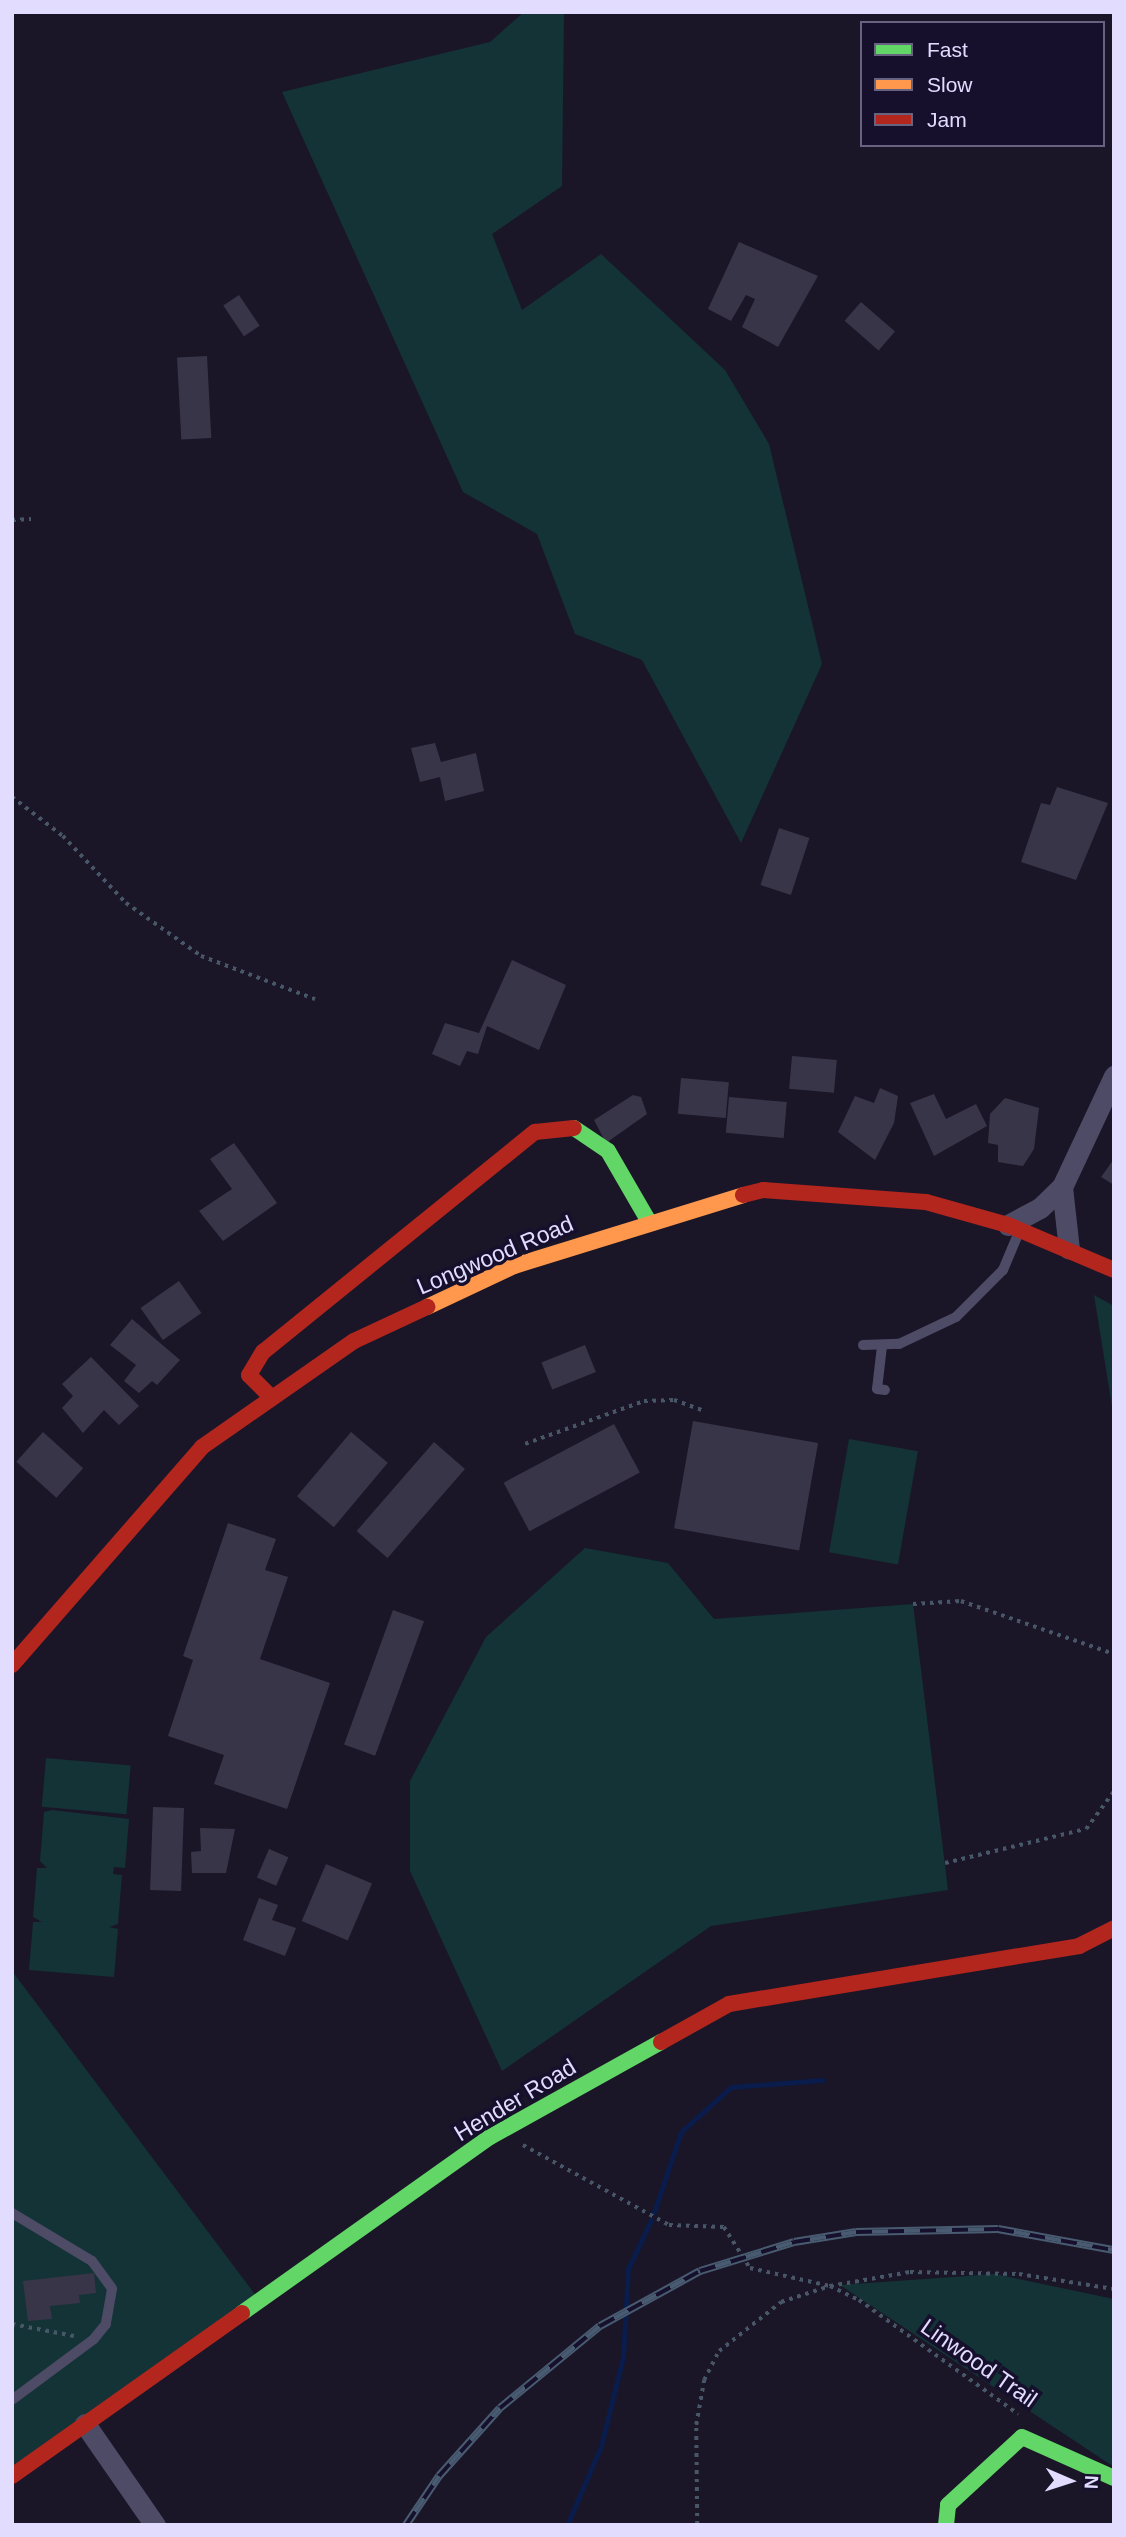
<!DOCTYPE html>
<style>
body{margin:0}
#map{position:relative;width:1126px;height:2537px;overflow:hidden;background:#1a1627;font-family:Helvetica,sans-serif}
div>[style]{position:absolute}
[style*='--x']{left:calc(var(--x)*1px);top:calc(var(--y)*1px);width:calc(var(--w)*1px);rotate:calc(var(--a)*1deg)}
.green>*{inset:0;background:#133336;transform-origin:0 0}
.stream>*{height:5px;margin:-2.5px;padding:0 2.5px;transform-origin:2.5px;border-radius:2.5px;background:#091c4b}
.building>*{inset:0;background:#393548;transform-origin:0 0}
.path>*{height:3.5px;margin-top:-1.75px;transform-origin:0;background:repeating-linear-gradient(90deg,#485768 0 3.5px,transparent 0 8.5px)}
.lane>*{height:10px;margin:-5px;padding:0 5px;transform-origin:5px;border-radius:5px;background:#4e4b67}
.street>*{height:21px;margin:-10.5px;padding:0 10.5px;transform-origin:10.5px;border-radius:10.5px;background:#4e4b67}
.fast>*{height:16px;margin:-8px;padding:0 8px;transform-origin:8px;border-radius:8px;background:#63d668}
.slow>*{height:16px;margin:-8px;padding:0 8px;transform-origin:8px;border-radius:8px;background:#ff974d}
.jam>*{height:16px;margin:-8px;padding:0 8px;transform-origin:8px;border-radius:8px;background:#b3261e}
.rail>*{height:8px;margin-top:-4px;transform-origin:0;background:repeating-linear-gradient(90deg,#16102d 0 16px,#485b71 0 32px);box-sizing:border-box;border-block:2px solid #485b71}
span{translate:-50% -50%;white-space:nowrap;text-align:center;line-height:1.15;-webkit-text-stroke:7px #16102d;paint-order:stroke}
.street-label{font-size:23px;color:#e2dcff}
.frame{position:absolute;inset:0;border:14px solid #e2dcff;pointer-events:none}
.legend{position:absolute;left:860px;top:21px;width:245px;height:126px;box-sizing:border-box;background:#16102d;border:2px solid #686281;margin:0;padding:9px 12px;list-style:none;font-size:21px;color:#e2dcff}
.legend li{display:flex;align-items:center;gap:14px;height:35px}
.legend b{width:35px;border:2px solid #686281}
.north{position:absolute;left:1035px;top:2446px;width:70px;height:70px;-webkit-text-stroke:5px #16102d;paint-order:stroke;rotate:93deg;font-size:19px;font-weight:700;line-height:28px;text-align:center;color:#e2dcff}
.north::after{content:'';display:block;margin:auto;width:24px;height:32px;background:#e2dcff;clip-path:polygon(50% 0,100% 100%,50% 72%,0 100%)}
</style>
<div id="map">
<div class="green">
<i style="clip-path:polygon(524px 12px,564px 12px,562px 186px,492px 234px,522px 310px,601px 254px,725px 370px,769px 444px,822px 664px,741px 843px,642px 660px,575px 634px,537px 534px,463px 492px,282px 92px,490px 42px)"></i>
<i style="clip-path:polygon(1094px 1295px,1114px 1306px,1114px 1419px)"></i>
<i style="left:849px;top:1439px;width:70px;height:115px;rotate:10deg"></i>
<i style="clip-path:polygon(585px 1548px,668px 1563px,714px 1619px,913px 1604px,948px 1890px,711px 1926px,502px 2071px,410px 1871px,410px 1781px,486px 1637px)"></i>
<i style="left:46px;top:1758px;width:85px;height:49px;rotate:5deg"></i>
<i style="clip-path:polygon(52px 1810px,129px 1819px,125px 1868px,114px 1867px,113px 1874px,122px 1875px,118px 1924px,109px 1927px,118px 1929px,114px 1977px,29px 1970px,33px 1922px,42px 1922px,33px 1917px,37px 1868px,47px 1868px,40px 1861px,44px 1812px)"></i>
<i style="clip-path:polygon(12px 1971px,260px 2301px,12px 2476px)"></i>
<i style="clip-path:polygon(995px 2274px,1114px 2299px,1114px 2467px,840px 2285px)"></i>
</div>
<div class="stream">
<i style="--x:654;--y:2212;--w:84;--a:-71.4"></i>
<i style="--x:681;--y:2132;--w:67;--a:-42"></i>
<i style="--x:731;--y:2087;--w:92;--a:-4.4"></i>
<i style="--x:567;--y:2525;--w:86;--a:-66.7"></i>
<i style="--x:601;--y:2446;--w:92;--a:-76.1"></i>
<i style="--x:623;--y:2357;--w:88;--a:-86.7"></i>
<i style="--x:628;--y:2269;--w:54;--a:-64.9"></i>
</div>
<div class="building">
<i style="clip-path:polygon(739px 242px,818px 276px,778px 347px,742px 327px,755px 299px,746px 295px,731px 321px,708px 309px)"></i>
<i style="left:239px;top:295px;width:37px;height:19px;rotate:56deg"></i>
<i style="left:861px;top:302px;width:45px;height:25px;rotate:41deg"></i>
<i style="left:207px;top:356px;width:82px;height:30px;rotate:87deg"></i>
<i style="clip-path:polygon(435px 743px,441px 762px,476px 753px,484px 791px,445px 801px,440px 777px,420px 782px,411px 748px)"></i>
<i style="clip-path:polygon(1057px 787px,1108px 803px,1076px 880px,1021px 862px,1041px 803px,1050px 805px)"></i>
<i style="left:779px;top:828px;width:32px;height:60px;rotate:18deg"></i>
<i style="clip-path:polygon(512px 960px,566px 985px,539px 1050px,487px 1026px,478px 1054px,467px 1051px,460px 1066px,432px 1054px,445px 1023px,479px 1033px)"></i>
<i style="left:792px;top:1056px;width:45px;height:33px;rotate:5deg"></i>
<i style="left:681px;top:1078px;width:48px;height:36px;rotate:5deg"></i>
<i style="clip-path:polygon(880px 1088px,898px 1096px,894px 1123px,875px 1160px,838px 1132px,855px 1096px,874px 1103px)"></i>
<i style="clip-path:polygon(934px 1094px,946px 1119px,976px 1104px,987px 1126px,934px 1156px,910px 1103px)"></i>
<i style="clip-path:polygon(633px 1095px,641px 1097px,647px 1114px,606px 1143px,594px 1120px)"></i>
<i style="left:729px;top:1097px;width:58px;height:36px;rotate:5deg"></i>
<i style="clip-path:polygon(1005px 1098px,1039px 1108px,1034px 1149px,1023px 1166px,998px 1162px,998px 1145px,988px 1143px,990px 1114px)"></i>
<i style="clip-path:polygon(234px 1143px,277px 1203px,223px 1241px,199px 1211px,232px 1189px,210px 1159px)"></i>
<i style="clip-path:polygon(1114px 1159px,1114px 1185px,1101px 1177px)"></i>
<i style="left:179px;top:1281px;width:39px;height:47px;rotate:55deg"></i>
<i style="clip-path:polygon(132px 1319px,180px 1360px,157px 1385px,152px 1381px,139px 1393px,124px 1381px,136px 1365px,110px 1345px)"></i>
<i style="left:585px;top:1345px;width:29px;height:47px;rotate:68deg"></i>
<i style="clip-path:polygon(91px 1357px,139px 1406px,119px 1425px,104px 1410px,83px 1433px,62px 1408px,73px 1396px,62px 1384px)"></i>
<i style="left:693px;top:1421px;width:127px;height:109px;rotate:10deg"></i>
<i style="left:614px;top:1424px;width:55px;height:125px;rotate:62deg"></i>
<i style="left:43px;top:1432px;width:54px;height:40px;rotate:42deg"></i>
<i style="left:351px;top:1432px;width:48px;height:84px;rotate:40deg"></i>
<i style="left:434px;top:1442px;width:41px;height:118px;rotate:41deg"></i>
<i style="clip-path:polygon(228px 1523px,276px 1539px,265px 1570px,288px 1577px,260px 1659px,330px 1683px,287px 1809px,214px 1784px,224px 1755px,168px 1736px,193px 1660px,183px 1656px)"></i>
<i style="left:393px;top:1610px;width:33px;height:143px;rotate:20deg"></i>
<i style="left:153px;top:1807px;width:31px;height:83px;rotate:2deg"></i>
<i style="clip-path:polygon(200px 1828px,235px 1829px,226px 1873px,192px 1873px,191px 1852px,201px 1851px)"></i>
<i style="left:269px;top:1849px;width:21px;height:31px;rotate:23deg"></i>
<i style="left:326px;top:1864px;width:50px;height:62px;rotate:23deg"></i>
<i style="clip-path:polygon(259px 1898px,278px 1905px,272px 1920px,296px 1928px,285px 1956px,243px 1940px)"></i>
<i style="clip-path:polygon(94px 2273px,96px 2293px,79px 2295px,80px 2303px,50px 2306px,52px 2319px,28px 2321px,23px 2281px)"></i>
</div>
<div class="path">
<i style="--x:12;--y:520;--w:19;--a:-3"></i>
<i style="--x:12;--y:797;--w:64;--a:37.4"></i>
<i style="--x:63;--y:836;--w:92;--a:46.8"></i>
<i style="--x:126;--y:903;--w:92;--a:35.2"></i>
<i style="--x:201;--y:956;--w:122;--a:20.7"></i>
<i style="--x:525;--y:1444;--w:127;--a:-19.9"></i>
<i style="--x:644;--y:1401;--w:30;--a:-2"></i>
<i style="--x:674;--y:1400;--w:30;--a:20"></i>
<i style="--x:913;--y:1604;--w:48;--a:-3.6"></i>
<i style="--x:961;--y:1601;--w:162;--a:19.1"></i>
<i style="--x:945;--y:1863;--w:145;--a:-13.6"></i>
<i style="--x:1086;--y:1829;--w:47;--a:-53.6"></i>
<i style="--x:523;--y:2145;--w:166;--a:28.7"></i>
<i style="--x:669;--y:2225;--w:55;--a:2.1"></i>
<i style="--x:724;--y:2227;--w:49;--a:57.6"></i>
<i style="--x:750;--y:2268;--w:82;--a:12.7"></i>
<i style="--x:830;--y:2286;--w:81;--a:-9.9"></i>
<i style="--x:910;--y:2272;--w:109;--a:1.1"></i>
<i style="--x:1019;--y:2274;--w:96;--a:9"></i>
<i style="--x:12;--y:2324;--w:63;--a:11"></i>
<i style="--x:697;--y:2525;--w:100;--a:-90.6"></i>
<i style="--x:696;--y:2425;--w:46;--a:-79.9"></i>
<i style="--x:704;--y:2380;--w:33;--a:-63"></i>
<i style="--x:719;--y:2351;--w:79;--a:-38.3"></i>
<i style="--x:781;--y:2302;--w:52;--a:-18.1"></i>
<i style="--x:830;--y:2286;--w:32;--a:26"></i>
<i style="--x:859;--y:2300;--w:196;--a:35.6"></i>
</div>
<div class="lane">
<i style="--x:863;--y:1345;--w:36;--a:-2"></i>
<i style="--x:899;--y:1344;--w:63;--a:-25.3"></i>
<i style="--x:956;--y:1317;--w:66;--a:-45"></i>
<i style="--x:1003;--y:1270;--w:41;--a:-67.2"></i>
<i style="--x:882;--y:1346;--w:43;--a:96.6"></i>
<i style="--x:877;--y:1389;--w:8;--a:7"></i>
<i style="--x:12;--y:2213;--w:93;--a:31"></i>
<i style="--x:92;--y:2261;--w:34;--a:54"></i>
<i style="--x:112;--y:2289;--w:36;--a:100"></i>
<i style="--x:106;--y:2324;--w:19;--a:129"></i>
<i style="--x:94;--y:2339;--w:102;--a:143.4"></i>
</div>
<div class="street">
<i style="--x:1062;--y:1187;--w:62;--a:83.6"></i>
<i style="--x:1008;--y:1225;--w:36;--a:-28"></i>
<i style="--x:1040;--y:1208;--w:30;--a:-44"></i>
<i style="--x:1062;--y:1187;--w:123;--a:-64.9"></i>
<i style="--x:85;--y:2424;--w:123;--a:55.3"></i>
</div>
<div class="fast">
<i style="--x:574;--y:1128;--w:41;--a:34.1"></i>
<i style="--x:608;--y:1151;--w:80;--a:59.9"></i>
<i style="--x:242;--y:2313;--w:304;--a:-35.4"></i>
<i style="--x:490;--y:2137;--w:196;--a:-29.1"></i>
<i style="--x:946;--y:2525;--w:20;--a:-84"></i>
<i style="--x:948;--y:2505;--w:100;--a:-42.6"></i>
<i style="--x:1022;--y:2437;--w:101;--a:24"></i>
</div>
<div class="slow">
<i style="--x:427;--y:1307;--w:96;--a:-25.2"></i>
<i style="--x:514;--y:1266;--w:240;--a:-17.2"></i>
</div>
<div class="jam">
<i style="--x:743;--y:1195;--w:21;--a:-14"></i>
<i style="--x:763;--y:1190;--w:163;--a:4.2"></i>
<i style="--x:926;--y:1202;--w:85;--a:15.7"></i>
<i style="--x:1008;--y:1225;--w:115;--a:23"></i>
<i style="--x:271;--y:1397;--w:31;--a:-135"></i>
<i style="--x:249;--y:1375;--w:27;--a:-59"></i>
<i style="--x:263;--y:1352;--w:350;--a:-39"></i>
<i style="--x:535;--y:1132;--w:39;--a:-6"></i>
<i style="--x:12;--y:1665;--w:289;--a:-48.9"></i>
<i style="--x:202;--y:1447;--w:185;--a:-34.9"></i>
<i style="--x:354;--y:1341;--w:81;--a:-25"></i>
<i style="--x:661;--y:2042;--w:78;--a:-29.2"></i>
<i style="--x:729;--y:2004;--w:355;--a:-9.4"></i>
<i style="--x:1079;--y:1946;--w:39;--a:-27"></i>
<i style="--x:12;--y:2476;--w:282;--a:-35.3"></i>
</div>
<div class="rail">
<i style="--x:406;--y:2525;--w:59;--a:-56"></i>
<i style="--x:439;--y:2476;--w:91;--a:-48.1"></i>
<i style="--x:500;--y:2408;--w:129;--a:-39.4"></i>
<i style="--x:600;--y:2326;--w:114;--a:-28.8"></i>
<i style="--x:700;--y:2271;--w:98;--a:-17.1"></i>
<i style="--x:794;--y:2242;--w:63;--a:-9.2"></i>
<i style="--x:856;--y:2232;--w:142;--a:-1.2"></i>
<i style="--x:998;--y:2229;--w:118;--a:10.3"></i>
</div>
<div class="street-label">
<span style="left:495px;top:1255px;rotate:-23deg">Longwood Road</span>
<span style="left:515px;top:2100px;rotate:-31deg">Hender Road</span>
<span style="left:979px;top:2363px;rotate:35deg">Linwood Trail</span>
</div>
<div class="frame"></div>
<ul class="legend">
<li><b style="height:9px;background:#63d668"></b>Fast</li>
<li><b style="height:9px;background:#ff974d"></b>Slow</li>
<li><b style="height:9px;background:#b3261e"></b>Jam</li>
</ul>
<div class="north">N</div>
</div>
